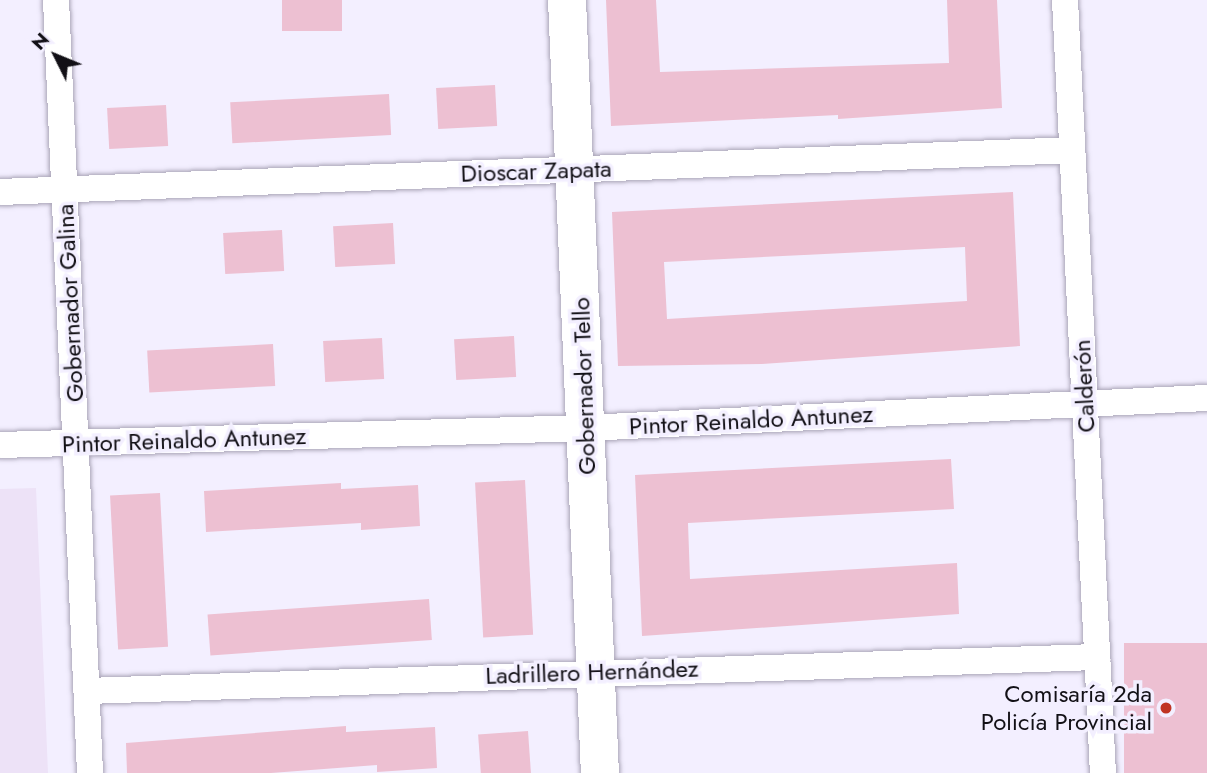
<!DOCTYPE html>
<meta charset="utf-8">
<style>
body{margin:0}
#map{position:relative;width:1207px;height:773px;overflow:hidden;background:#f3efff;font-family:Jost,sans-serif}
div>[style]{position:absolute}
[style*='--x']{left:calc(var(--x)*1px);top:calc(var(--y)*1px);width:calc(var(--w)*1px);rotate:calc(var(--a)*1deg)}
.commercial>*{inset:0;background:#ede2f7}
.building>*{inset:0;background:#edc0d2;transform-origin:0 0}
.roads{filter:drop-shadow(0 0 2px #aaa5b8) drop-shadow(0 0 2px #aaa5b8)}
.street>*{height:26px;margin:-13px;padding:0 13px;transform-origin:13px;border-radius:13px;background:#fff}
.secondary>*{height:38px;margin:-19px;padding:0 19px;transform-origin:19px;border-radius:19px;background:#fff}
.dots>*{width:19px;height:19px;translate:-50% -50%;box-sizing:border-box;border:4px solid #f3efff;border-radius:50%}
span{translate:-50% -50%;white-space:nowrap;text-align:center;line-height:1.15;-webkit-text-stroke:7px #f3efff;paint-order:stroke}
.street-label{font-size:24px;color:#121016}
.poi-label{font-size:24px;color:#121016}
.right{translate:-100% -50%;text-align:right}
.north{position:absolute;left:21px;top:21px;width:70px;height:70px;-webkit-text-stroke:5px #f3efff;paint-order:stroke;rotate:313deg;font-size:19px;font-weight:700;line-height:28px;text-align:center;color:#121016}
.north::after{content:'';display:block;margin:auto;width:24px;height:32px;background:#121016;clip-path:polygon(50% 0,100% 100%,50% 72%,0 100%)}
</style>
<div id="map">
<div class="commercial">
<i style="clip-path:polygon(36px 488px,48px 773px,0 773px,0 489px)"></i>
</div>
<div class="building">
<i style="left:282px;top:0;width:60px;height:31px"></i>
<i style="clip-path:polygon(606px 0,656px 0,660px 72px,949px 63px,947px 0,997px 0,1002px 108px,838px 119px,838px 115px,611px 126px)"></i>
<i style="left:495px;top:85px;width:41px;height:59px;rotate:87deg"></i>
<i style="left:389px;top:94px;width:41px;height:159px;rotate:87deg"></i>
<i style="left:166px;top:105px;width:41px;height:59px;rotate:87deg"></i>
<i style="clip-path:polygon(evenodd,1013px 192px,1020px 346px,762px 364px,618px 366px,612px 212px,1013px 192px,965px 247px,967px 301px,667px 319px,664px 262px,965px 247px)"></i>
<i style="left:393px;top:223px;width:41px;height:60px;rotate:87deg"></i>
<i style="left:282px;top:230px;width:41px;height:59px;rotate:87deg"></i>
<i style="left:514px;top:336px;width:41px;height:60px;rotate:87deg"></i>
<i style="left:382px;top:338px;width:41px;height:59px;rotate:87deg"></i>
<i style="left:273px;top:344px;width:42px;height:126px;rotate:87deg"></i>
<i style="clip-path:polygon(951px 459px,954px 509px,688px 523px,690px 579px,957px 563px,959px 614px,642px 636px,635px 475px)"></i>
<i style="left:525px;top:480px;width:155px;height:50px;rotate:87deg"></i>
<i style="clip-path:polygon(341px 483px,341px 489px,418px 485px,420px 526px,361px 530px,361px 523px,206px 532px,204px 491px)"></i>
<i style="left:160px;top:493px;width:154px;height:50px;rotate:87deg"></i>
<i style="left:429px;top:599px;width:41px;height:222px;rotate:86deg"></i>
<i style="left:1207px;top:643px;width:130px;height:83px;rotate:90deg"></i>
<i style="clip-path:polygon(346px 726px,346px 732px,435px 727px,437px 768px,377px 772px,377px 765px,271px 773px,127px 773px,126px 743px)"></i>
<i style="left:528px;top:731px;width:42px;height:50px;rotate:86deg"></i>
</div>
<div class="roads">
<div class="street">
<i style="--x:56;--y:0;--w:774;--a:87.48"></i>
<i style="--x:1065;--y:0;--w:774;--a:87.19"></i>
<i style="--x:0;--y:192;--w:1073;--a:-2.24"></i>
<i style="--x:0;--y:445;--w:586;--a:-1.66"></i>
<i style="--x:586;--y:428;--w:622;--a:-2.77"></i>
<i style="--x:87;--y:691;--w:1011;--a:-1.93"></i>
</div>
<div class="secondary">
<i style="--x:567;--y:0;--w:774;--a:87.56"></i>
</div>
</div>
<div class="dots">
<i style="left:1166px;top:708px;background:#c03424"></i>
</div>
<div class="street-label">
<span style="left:536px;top:171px;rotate:-2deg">Dioscar Zapata</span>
<span style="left:70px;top:303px;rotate:-93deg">Gobernador Galina</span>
<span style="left:584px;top:386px;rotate:-92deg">Gobernador Tello</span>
<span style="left:1084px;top:386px;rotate:-93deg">Calderón</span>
<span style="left:751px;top:420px;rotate:-3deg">Pintor Reinaldo Antunez</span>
<span style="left:184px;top:440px;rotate:-2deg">Pintor Reinaldo Antunez</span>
<span style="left:592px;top:672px;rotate:-2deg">Ladrillero Hernández</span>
</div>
<div class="poi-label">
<span class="right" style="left:1152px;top:708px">Comisaría 2da<br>Policía Provincial</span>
</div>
<div class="north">N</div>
</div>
